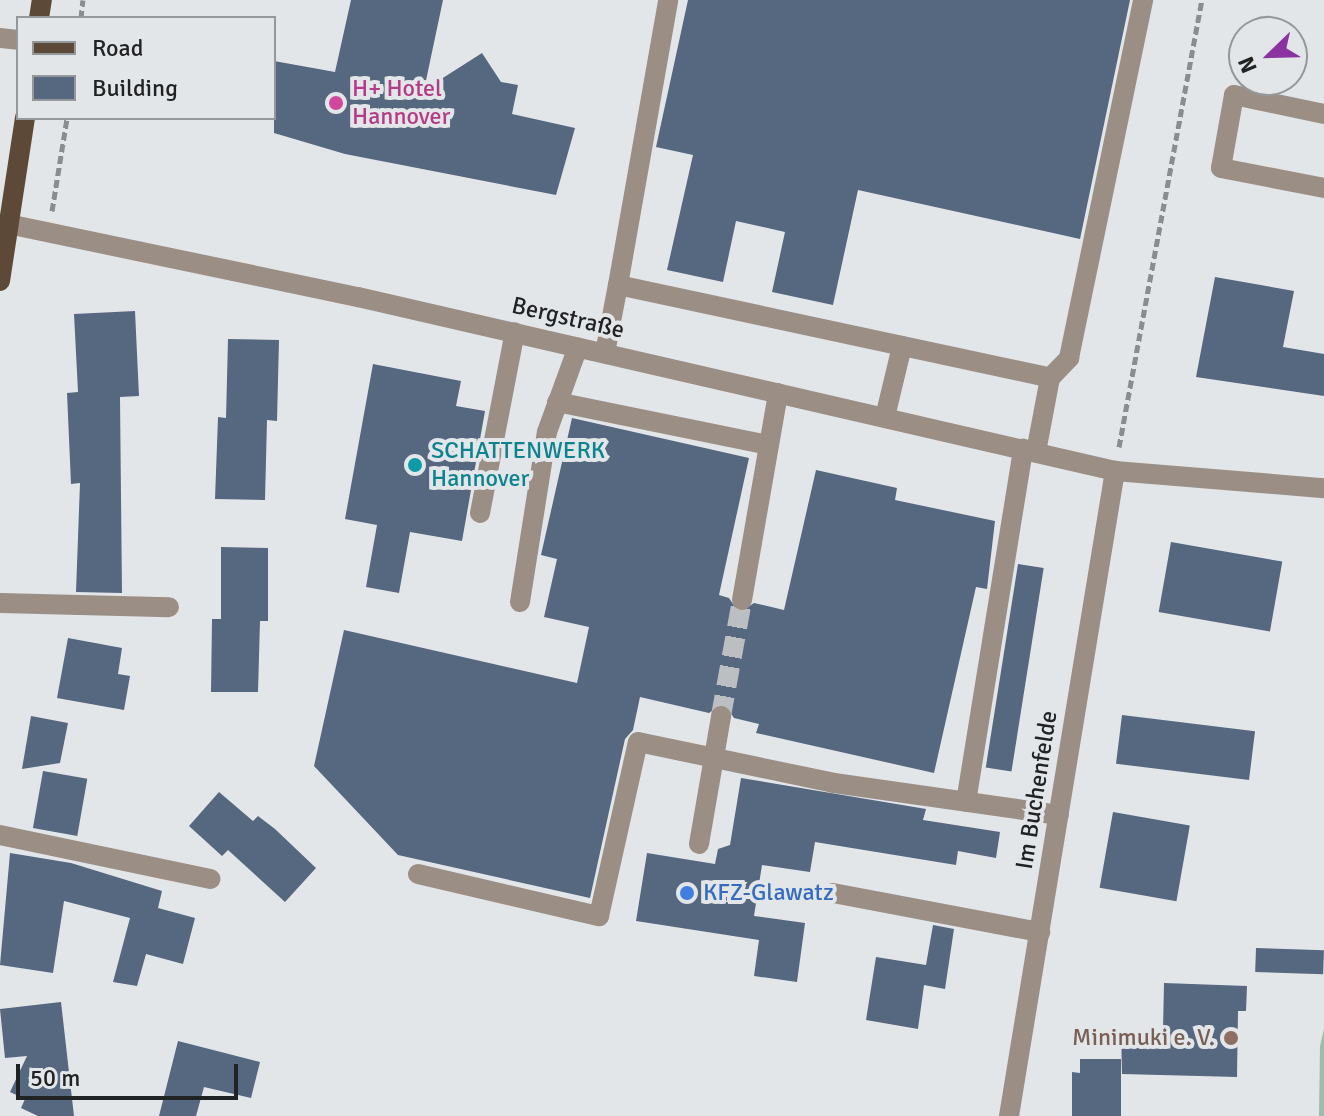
<!DOCTYPE html>
<meta charset="utf-8">
<style>
body{margin:0}
#map{position:relative;width:1324px;height:1116px;overflow:hidden;background:#e3e6e9;font-family:Signika,sans-serif}
div>[style]{position:absolute}
[style*='--x']{left:calc(var(--x)*1px);top:calc(var(--y)*1px);width:calc(var(--w)*1px);rotate:calc(var(--a)*1deg)}
.green>*{inset:0;background:#9ebca9}
.building>*{inset:0;background:#566780;transform-origin:0 0}
.minor-tunnel>*{height:20px;margin-top:-10px;transform-origin:0;background:repeating-linear-gradient(90deg,#bcbfc1 0 20px,transparent 0 30px)}
.path>*{height:5px;margin-top:-2.5px;transform-origin:0;background:repeating-linear-gradient(90deg,#8a8c8e 0 8px,transparent 0 12px)}
.minor>*{height:20px;margin:-10px;padding:0 10px;transform-origin:10px;border-radius:10px;background:#9b8f85}
.major>*{height:20px;margin:-10px;padding:0 10px;transform-origin:10px;border-radius:10px;background:#5d4938}
.dots>*{width:22px;height:22px;translate:-50% -50%;box-sizing:border-box;border:4px solid #e3e6e9;border-radius:50%}
span{translate:-50% -50%;white-space:nowrap;text-align:center;line-height:1.15;-webkit-text-stroke:8px #e3e6e9;paint-order:stroke}
.hotel-label{font-size:24px;color:#b23c85}
.left{translate:0 -50%;text-align:left}
.street-label{font-size:24px;color:#212223}
.culture-label{font-size:24px;color:#0d838f}
.shop-label{font-size:24px;color:#366cbe}
.education-label{font-size:24px;color:#785e54}
.right{translate:-100% -50%;text-align:right}
.legend{position:absolute;left:16px;top:16px;width:260px;height:104px;box-sizing:border-box;background:#e3e6e9;border:2px solid #95989a;margin:0;padding:10px 14px;list-style:none;font-size:24px;color:#212223}
.legend li{display:flex;align-items:center;gap:16px;height:40px}
.legend b{width:40px;border:2px solid #95989a}
.north{position:absolute;left:1228px;top:16px;width:80px;height:80px;box-sizing:border-box;background:#e3e6e9;border:2px solid #95989a;border-radius:50%;rotate:247deg;font-size:22px;font-weight:700;line-height:32px;text-align:center;color:#212223}
.north::after{content:'';display:block;margin:auto;width:28px;height:36px;background:#8b34a1;clip-path:polygon(50% 0,100% 100%,50% 72%,0 100%)}
.scale{position:absolute;left:16px;top:1064px;width:222px;height:36px;box-sizing:border-box;border:4px solid #212223;border-top:0;padding-left:10px;font-size:24px;line-height:28px;white-space:nowrap;color:#212223;-webkit-text-stroke:6px #e3e6e9;paint-order:stroke}
</style>
<div id="map">
<div class="green">
<i style="clip-path:polygon(1324px 1029px,1324px 1116px,1319px 1116px,1320px 1046px)"></i>
</div>
<div class="building">
<i style="clip-path:polygon(351px 0,443px 0,424px 90px,482px 53px,501px 82px,518px 85px,512px 114px,575px 128px,556px 195px,345px 154px,274px 133px,274px 61px,335px 72px)"></i>
<i style="clip-path:polygon(688px 0,1130px 0,1080px 239px,858px 190px,833px 305px,772px 292px,785px 232px,736px 221px,723px 282px,667px 270px,693px 155px,656px 147px)"></i>
<i style="clip-path:polygon(1215px 277px,1294px 291px,1283px 347px,1324px 354px,1324px 396px,1196px 377px)"></i>
<i style="clip-path:polygon(135px 311px,139px 396px,120px 397px,122px 593px,76px 592px,80px 483px,71px 484px,67px 393px,78px 392px,74px 314px)"></i>
<i style="clip-path:polygon(228px 339px,279px 340px,277px 421px,267px 420px,265px 500px,215px 499px,218px 417px,226px 418px)"></i>
<i style="clip-path:polygon(373px 364px,461px 381px,456px 406px,485px 411px,462px 541px,410px 532px,399px 593px,366px 587px,377px 525px,345px 519px)"></i>
<i style="clip-path:polygon(572px 418px,749px 458px,719px 595px,729px 598px,739px 613px,754px 603px,784px 610px,816px 470px,897px 488px,895px 500px,995px 521px,987px 589px,976px 587px,934px 773px,756px 733px,759px 724px,734px 718px,724px 703px,709px 713px,640px 697px,633px 730px,625px 739px,590px 898px,398px 855px,314px 766px,344px 630px,577px 683px,589px 627px,544px 617px,557px 559px,541px 555px)"></i>
<i style="left:1171px;top:542px;width:113px;height:71px;rotate:10deg"></i>
<i style="clip-path:polygon(221px 547px,268px 548px,268px 621px,260px 621px,258px 692px,211px 692px,212px 619px,221px 619px)"></i>
<i style="left:1018px;top:564px;width:26px;height:206px;rotate:9deg"></i>
<i style="clip-path:polygon(68px 638px,122px 648px,118px 674px,130px 676px,124px 710px,57px 698px)"></i>
<i style="left:1122px;top:715px;width:134px;height:49px;rotate:7deg"></i>
<i style="clip-path:polygon(31px 716px,68px 723px,60px 763px,22px 769px)"></i>
<i style="left:43px;top:771px;width:45px;height:58px;rotate:10deg"></i>
<i style="clip-path:polygon(741px 778px,926px 809px,923px 820px,1000px 832px,996px 858px,958px 851px,956px 865px,815px 842px,810px 872px,762px 865px,754px 916px,805px 923px,797px 982px,754px 976px,759px 940px,636px 921px,647px 853px,715px 864px,718px 849px,730px 845px)"></i>
<i style="clip-path:polygon(219px 792px,253px 821px,258px 816px,275px 829px,316px 868px,285px 902px,228px 850px,222px 856px,189px 826px)"></i>
<i style="left:1113px;top:812px;width:78px;height:77px;rotate:10deg"></i>
<i style="clip-path:polygon(10px 853px,71px 863px,162px 891px,158px 908px,195px 918px,183px 964px,146px 954px,137px 986px,113px 982px,130px 918px,64px 901px,53px 973px,0 965px)"></i>
<i style="clip-path:polygon(933px 925px,954px 929px,945px 989px,924px 985px,918px 1029px,866px 1020px,876px 957px,926px 965px)"></i>
<i style="left:1256px;top:948px;width:68px;height:24px;rotate:2deg"></i>
<i style="clip-path:polygon(1164px 983px,1247px 986px,1246px 1011px,1238px 1011px,1237px 1077px,1122px 1074px,1121px 1030px,1163px 1030px)"></i>
<i style="clip-path:polygon(61px 1002px,74px 1116px,38px 1116px,21px 1108px,25px 1099px,10px 1092px,27px 1056px,5px 1058px,0 1009px)"></i>
<i style="clip-path:polygon(178px 1041px,260px 1062px,251px 1098px,204px 1087px,196px 1116px,159px 1116px)"></i>
<i style="clip-path:polygon(1080px 1059px,1121px 1059px,1121px 1116px,1072px 1116px,1072px 1072px,1080px 1073px)"></i>
</div>
<div class="minor-tunnel">
<i style="--x:721;--y:716;--w:118;--a:-79.7"></i>
</div>
<div class="path">
<i style="--x:81;--y:18;--w:18;--a:-84"></i>
<i style="--x:52;--y:211;--w:94;--a:-80.8"></i>
<i style="--x:1119;--y:447;--w:455;--a:-79.5"></i>
</div>
<div class="minor">
<i style="--x:0;--y:38;--w:18;--a:6"></i>
<i style="--x:1324;--y:114;--w:92;--a:-168.1"></i>
<i style="--x:1234;--y:95;--w:74;--a:100.1"></i>
<i style="--x:1221;--y:168;--w:105;--a:11"></i>
<i style="--x:8;--y:224;--w:358;--a:11.8"></i>
<i style="--x:358;--y:297;--w:777;--a:12.94"></i>
<i style="--x:1115;--y:471;--w:210;--a:4.7"></i>
<i style="--x:618;--y:285;--w:289;--a:-80"></i>
<i style="--x:605;--y:353;--w:69;--a:-79.2"></i>
<i style="--x:618;--y:285;--w:442;--a:12.1"></i>
<i style="--x:1050;--y:378;--w:75;--a:100.7"></i>
<i style="--x:1050;--y:378;--w:28;--a:-46"></i>
<i style="--x:1069;--y:358;--w:366;--a:-78.3"></i>
<i style="--x:557;--y:402;--w:216;--a:11.5"></i>
<i style="--x:885;--y:417;--w:73;--a:-76.5"></i>
<i style="--x:480;--y:513;--w:184;--a:-79.1"></i>
<i style="--x:742;--y:600;--w:210;--a:-80.1"></i>
<i style="--x:520;--y:602;--w:172;--a:-81"></i>
<i style="--x:547;--y:432;--w:90;--a:-70"></i>
<i style="--x:0;--y:603;--w:169;--a:1.4"></i>
<i style="--x:966;--y:802;--w:358;--a:-80.8"></i>
<i style="--x:0;--y:835;--w:215;--a:11.8"></i>
<i style="--x:699;--y:844;--w:130;--a:-80.2"></i>
<i style="--x:418;--y:874;--w:186;--a:13.1"></i>
<i style="--x:599;--y:916;--w:178;--a:-77.4"></i>
<i style="--x:638;--y:742;--w:200;--a:11.8"></i>
<i style="--x:834;--y:783;--w:227;--a:8.1"></i>
<i style="--x:833;--y:893;--w:211;--a:10.7"></i>
<i style="--x:1009;--y:1116;--w:654;--a:-80.67"></i>
</div>
<div class="major">
<i style="--x:39;--y:18;--w:18;--a:-81"></i>
<i style="--x:0;--y:281;--w:165;--a:-81.3"></i>
</div>
<div class="dots">
<i style="left:336px;top:103px;background:#d1479c"></i>
<i style="left:415px;top:465px;background:#0f9aa8"></i>
<i style="left:687px;top:893px;background:#3f7fe0"></i>
<i style="left:1231px;top:1038px;background:#8d6e63"></i>
</div>
<div class="hotel-label">
<span class="left" style="left:352px;top:103px">H+ Hotel<br>Hannover</span>
</div>
<div class="street-label">
<span style="left:568px;top:318px;rotate:13deg">Bergstraße</span>
<span style="left:1037px;top:790px;rotate:-81deg">Im Buchenfelde</span>
</div>
<div class="culture-label">
<span class="left" style="left:431px;top:465px">SCHATTENWERK<br>Hannover</span>
</div>
<div class="shop-label">
<span class="left" style="left:703px;top:893px">KFZ-Glawatz</span>
</div>
<div class="education-label">
<span class="right" style="left:1215px;top:1038px">Minimuki e. V.</span>
</div>
<ul class="legend">
<li><b style="height:10px;background:#5d4938"></b>Road</li>
<li><b style="height:22px;background:#566780"></b>Building</li>
</ul>
<div class="north">N</div>
<div class="scale">50 m</div>
</div>
